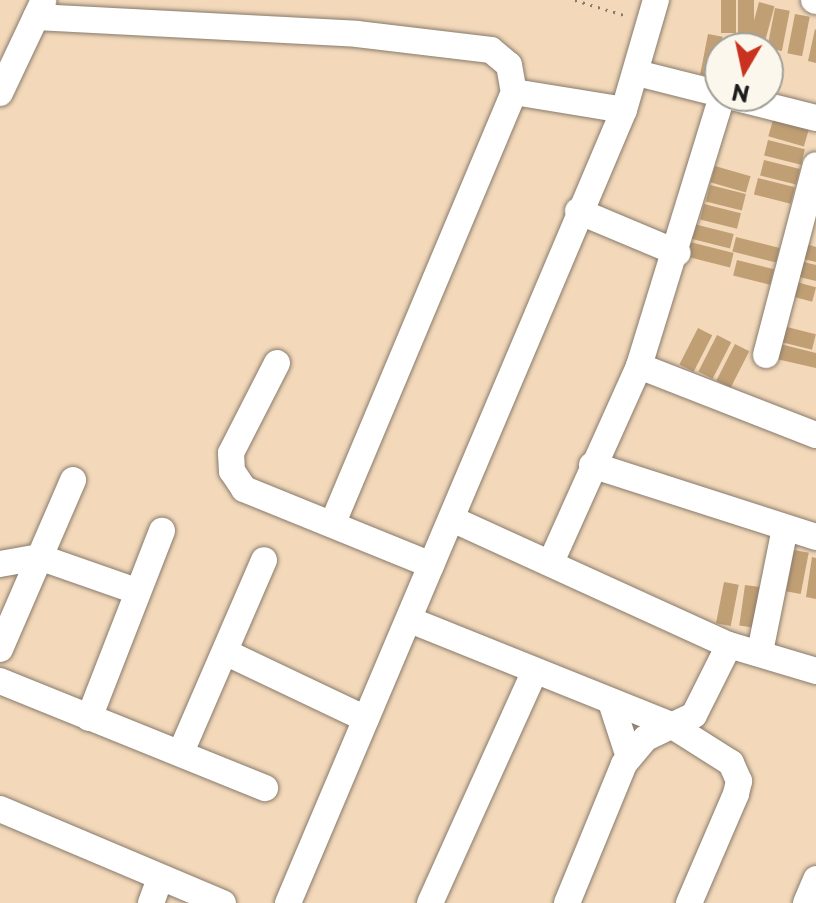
<!DOCTYPE html>
<style>
body{margin:0}
#map{position:relative;width:816px;height:903px;overflow:hidden;background:#f3d9ba;font-family:"Playpen Sans",sans-serif}
div>[style]{position:absolute}
[style*='--x']{left:calc(var(--x)*1px);top:calc(var(--y)*1px);width:calc(var(--w)*1px);rotate:calc(var(--a)*1deg)}
.building>*{inset:0;background:#c09f74;transform-origin:0 0}
.path>*{height:3px;margin-top:-1.5px;transform-origin:0;background:repeating-linear-gradient(90deg,#887a6b 0 2px,transparent 0 8px)}
.roads{filter:drop-shadow(0 0 2px #887a6b) drop-shadow(0 0 2px #887a6b)}
.minor>*{height:26px;margin:-13px;padding:0 13px;transform-origin:13px;border-radius:13px;background:#fff}
span{translate:-50% -50%;white-space:nowrap;text-align:center;line-height:1.15;-webkit-text-stroke:6px #fbf7ec;paint-order:stroke}
.north{position:absolute;left:704px;top:32px;width:80px;height:80px;box-sizing:border-box;background:#fbf7ec;border:2px solid #a29f99;border-radius:50%;rotate:189deg;font-size:22px;font-weight:700;line-height:32px;text-align:center;color:#1c1c1c}
.north::after{content:'';display:block;margin:auto;width:28px;height:36px;background:#c8321e;clip-path:polygon(50% 0,100% 100%,50% 72%,0 100%)}
</style>
<div id="map">
<div class="building">
<i style="left:721px;top:0;width:15px;height:33px"></i>
<i style="left:738px;top:0;width:16px;height:37px"></i>
<i style="left:759px;top:2px;width:16px;height:41px;rotate:15deg"></i>
<i style="left:775px;top:8px;width:15px;height:41px;rotate:11deg"></i>
<i style="left:795px;top:14px;width:15px;height:40px;rotate:11deg"></i>
<i style="clip-path:polygon(815px 29px,816px 30px,816px 63px,808px 61px)"></i>
<i style="left:708px;top:34px;width:15px;height:41px;rotate:11deg"></i>
<i style="left:773px;top:120px;width:37px;height:17px;rotate:16deg"></i>
<i style="left:768px;top:140px;width:38px;height:16px;rotate:14deg"></i>
<i style="left:764px;top:160px;width:37px;height:16px;rotate:14deg"></i>
<i style="left:715px;top:166px;width:37px;height:17px;rotate:16deg"></i>
<i style="left:758px;top:178px;width:38px;height:17px;rotate:14deg"></i>
<i style="left:710px;top:185px;width:37px;height:17px;rotate:14deg"></i>
<i style="left:704px;top:204px;width:38px;height:16px;rotate:14deg"></i>
<i style="left:690px;top:223px;width:45px;height:15px;rotate:14deg"></i>
<i style="left:736px;top:237px;width:45px;height:15px;rotate:14deg"></i>
<i style="left:690px;top:242px;width:45px;height:15px;rotate:14deg"></i>
<i style="clip-path:polygon(799px 242px,816px 247px,816px 262px,795px 257px)"></i>
<i style="left:737px;top:260px;width:38px;height:16px;rotate:14deg"></i>
<i style="clip-path:polygon(795px 260px,816px 265px,816px 281px,791px 275px)"></i>
<i style="left:789px;top:280px;width:28px;height:15px;rotate:15deg"></i>
<i style="left:779px;top:325px;width:38px;height:16px;rotate:14deg"></i>
<i style="left:698px;top:328px;width:16px;height:41px;rotate:27deg"></i>
<i style="left:717px;top:335px;width:16px;height:41px;rotate:27deg"></i>
<i style="clip-path:polygon(776px 343px,816px 353px,816px 368px,772px 358px)"></i>
<i style="left:735px;top:344px;width:16px;height:41px;rotate:27deg"></i>
<i style="left:794px;top:550px;width:15px;height:42px;rotate:11deg"></i>
<i style="clip-path:polygon(812px 557px,816px 558px,816px 599px,806px 597px)"></i>
<i style="left:724px;top:582px;width:15px;height:42px;rotate:11deg"></i>
<i style="left:745px;top:585px;width:15px;height:41px;rotate:8deg"></i>
</div>
<div class="path">
<i style="--x:575;--y:0;--w:54;--a:17.1"></i>
</div>
<div class="roads">
<div class="minor">
<i style="--x:814;--y:0;--w:2;--a:27"></i>
<i style="--x:36;--y:17;--w:321;--a:3"></i>
<i style="--x:357;--y:34;--w:135;--a:6.8"></i>
<i style="--x:491;--y:50;--w:23;--a:40"></i>
<i style="--x:509;--y:65;--w:27;--a:80"></i>
<i style="--x:514;--y:92;--w:467;--a:112.8"></i>
<i style="--x:637;--y:73;--w:185;--a:14.1"></i>
<i style="--x:514;--y:92;--w:111;--a:9.3"></i>
<i style="--x:0;--y:93;--w:101;--a:-64.7"></i>
<i style="--x:578;--y:211;--w:108;--a:22.8"></i>
<i style="--x:766;--y:355;--w:196;--a:-75.3"></i>
<i style="--x:277;--y:363;--w:101;--a:117.1"></i>
<i style="--x:231;--y:453;--w:18;--a:87"></i>
<i style="--x:232;--y:471;--w:22;--a:56"></i>
<i style="--x:244;--y:489;--w:202;--a:22.1"></i>
<i style="--x:639;--y:366;--w:190;--a:21.3"></i>
<i style="--x:592;--y:465;--w:235;--a:17.8"></i>
<i style="--x:452;--y:519;--w:304;--a:24.5"></i>
<i style="--x:729;--y:645;--w:91;--a:16.6"></i>
<i style="--x:551;--y:562;--w:215;--a:-65.8"></i>
<i style="--x:639;--y:366;--w:282;--a:-72.9"></i>
<i style="--x:0;--y:564;--w:40;--a:-10"></i>
<i style="--x:39;--y:557;--w:103;--a:19.3"></i>
<i style="--x:410;--y:620;--w:281;--a:21.9"></i>
<i style="--x:671;--y:725;--w:71;--a:32.3"></i>
<i style="--x:731;--y:763;--w:20;--a:66"></i>
<i style="--x:739;--y:781;--w:13;--a:103"></i>
<i style="--x:736;--y:794;--w:119;--a:113.3"></i>
<i style="--x:0;--y:649;--w:184;--a:-66.6"></i>
<i style="--x:225;--y:652;--w:156;--a:25.4"></i>
<i style="--x:760;--y:652;--w:126;--a:-78.6"></i>
<i style="--x:0;--y:681;--w:286;--a:22"></i>
<i style="--x:611;--y:702;--w:58;--a:71.9"></i>
<i style="--x:89;--y:718;--w:201;--a:-68.7"></i>
<i style="--x:181;--y:752;--w:209;--a:-66.6"></i>
<i style="--x:0;--y:809;--w:242;--a:22.9"></i>
<i style="--x:151;--y:903;--w:27;--a:-70"></i>
<i style="--x:288;--y:903;--w:861;--a:-67.04"></i>
<i style="--x:624;--y:110;--w:115;--a:-73.8"></i>
<i style="--x:430;--y:903;--w:252;--a:-65.7"></i>
<i style="--x:567;--y:903;--w:150;--a:-67.7"></i>
<i style="--x:624;--y:764;--w:34;--a:-50"></i>
<i style="--x:646;--y:738;--w:53;--a:-25.6"></i>
<i style="--x:694;--y:715;--w:78;--a:-63.4"></i>
<i style="--x:806;--y:903;--w:26;--a:-67"></i>
</div>
</div>
<div class="north">N</div>
</div>
